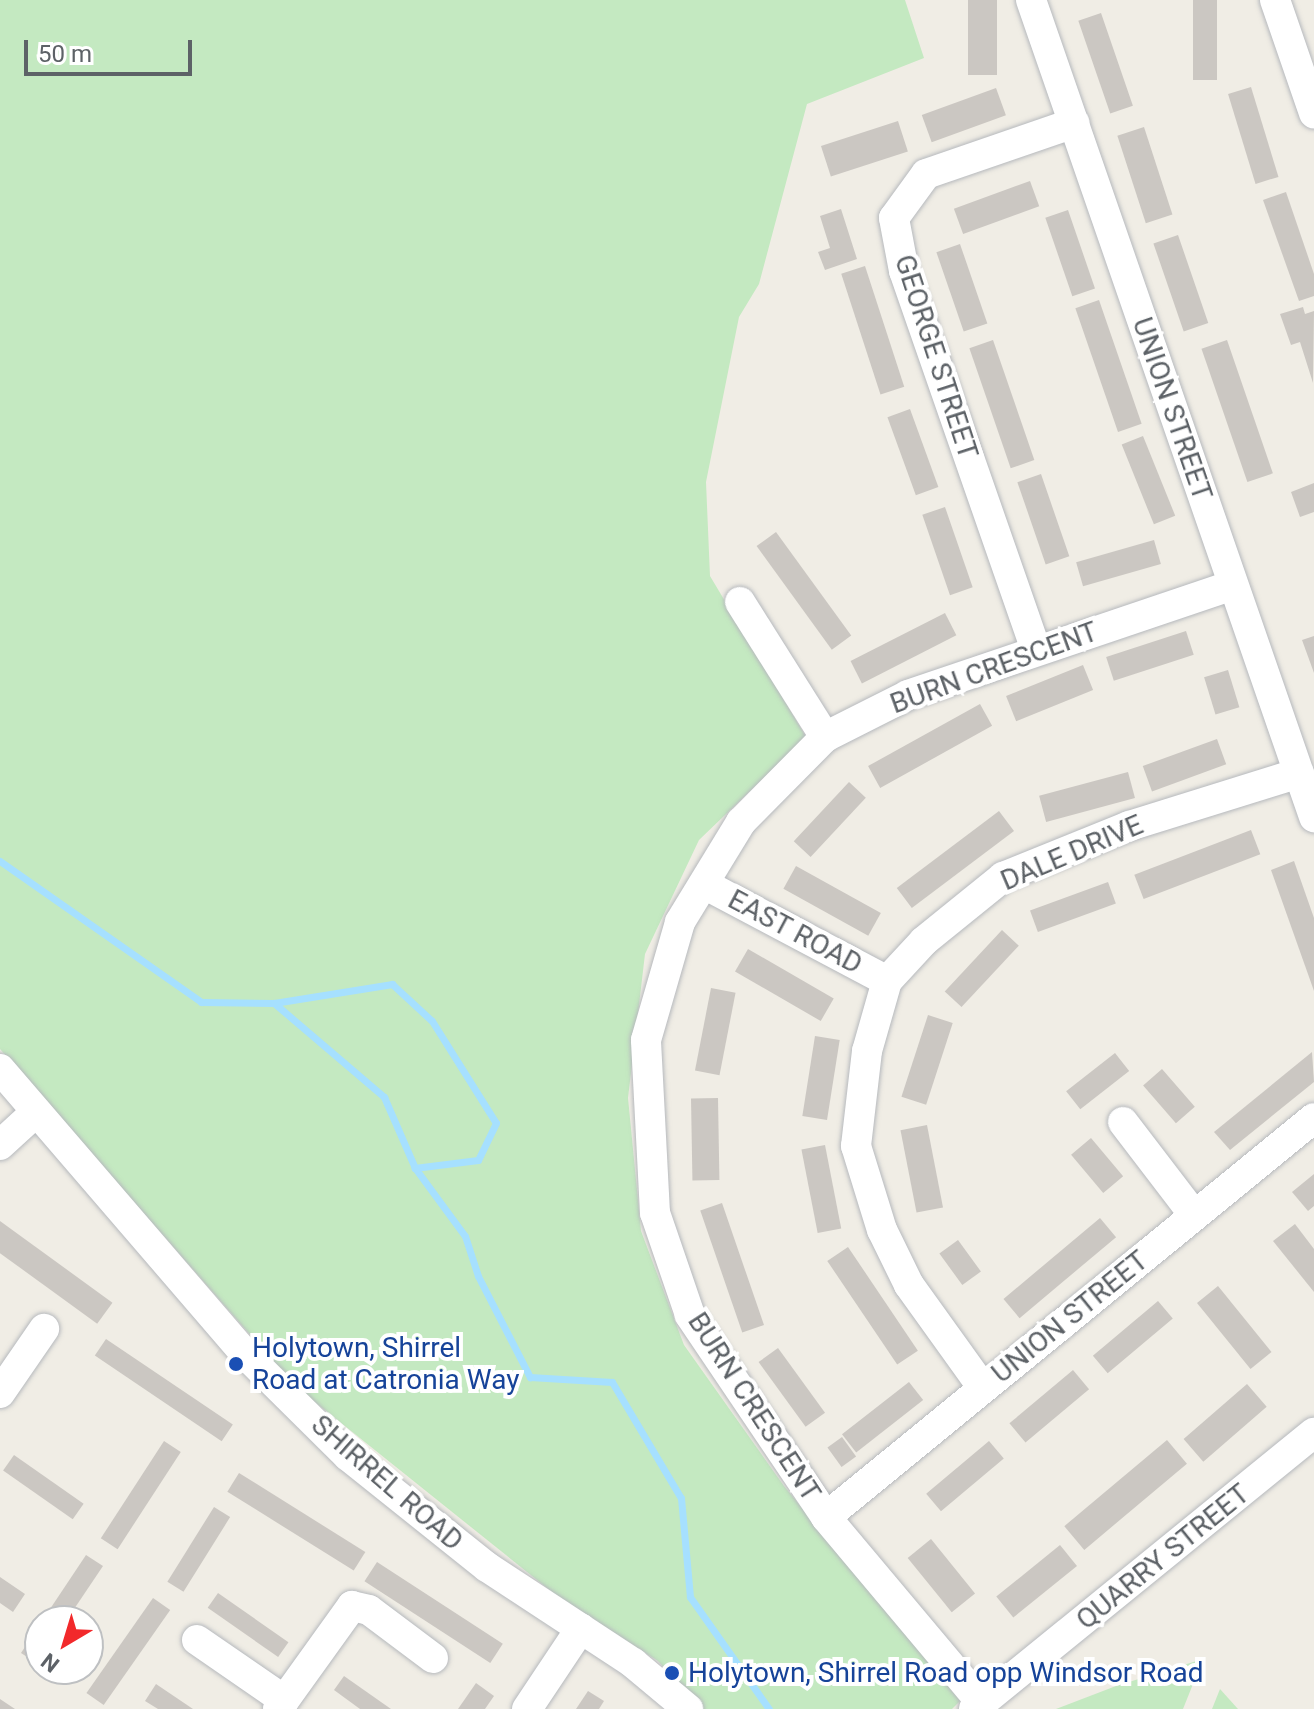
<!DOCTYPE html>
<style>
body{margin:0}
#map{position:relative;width:1314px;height:1709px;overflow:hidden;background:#f0ede5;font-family:Roboto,sans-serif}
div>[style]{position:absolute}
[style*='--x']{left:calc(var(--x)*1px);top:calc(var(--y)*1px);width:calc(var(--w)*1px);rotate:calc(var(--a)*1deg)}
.green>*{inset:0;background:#c4e9c1}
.stream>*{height:7px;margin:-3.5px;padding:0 3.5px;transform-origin:3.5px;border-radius:3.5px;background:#a6e0ff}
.building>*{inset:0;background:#cbc7c2;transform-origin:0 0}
.roads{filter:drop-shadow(0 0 2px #b6b9bd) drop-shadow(0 0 2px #b6b9bd)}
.minor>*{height:30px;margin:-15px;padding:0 15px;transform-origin:15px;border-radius:15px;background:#fff}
.dots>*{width:22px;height:22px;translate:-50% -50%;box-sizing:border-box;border:4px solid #fff;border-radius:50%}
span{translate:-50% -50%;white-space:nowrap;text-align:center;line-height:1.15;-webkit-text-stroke:8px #fff;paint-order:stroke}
.street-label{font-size:28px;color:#5d6267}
.transit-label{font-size:28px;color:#164399}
.left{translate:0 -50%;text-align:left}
.north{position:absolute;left:24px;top:1605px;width:80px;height:80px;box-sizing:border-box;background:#fff;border:2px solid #bec0c2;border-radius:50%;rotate:218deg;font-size:22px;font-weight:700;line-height:32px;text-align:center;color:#5d6267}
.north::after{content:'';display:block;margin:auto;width:28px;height:36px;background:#f2292b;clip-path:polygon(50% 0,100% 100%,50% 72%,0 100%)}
.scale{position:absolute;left:24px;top:40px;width:168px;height:36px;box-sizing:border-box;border:4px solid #5d6267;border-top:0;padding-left:10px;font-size:24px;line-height:28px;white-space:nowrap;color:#5d6267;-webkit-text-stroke:6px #fff;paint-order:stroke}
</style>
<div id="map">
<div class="green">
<i style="clip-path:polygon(0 0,905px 0,924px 58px,807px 104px,759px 284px,739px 317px,706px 482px,710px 576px,806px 737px,699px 840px,645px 954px,628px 1098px,641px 1231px,684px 1345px,784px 1486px,960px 1701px,952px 1709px,700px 1709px,658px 1661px,557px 1596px,295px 1386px,0 1049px)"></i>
<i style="clip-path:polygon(1203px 1659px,1183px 1709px,1056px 1709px,1116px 1686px)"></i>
<i style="clip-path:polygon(1220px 1689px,1238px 1709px,1212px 1709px)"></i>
</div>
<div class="stream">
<i style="--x:0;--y:861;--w:246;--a:35"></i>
<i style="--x:201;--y:1002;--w:73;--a:0.8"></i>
<i style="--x:274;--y:1003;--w:145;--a:40.5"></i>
<i style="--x:384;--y:1097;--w:77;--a:66.4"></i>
<i style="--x:274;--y:1003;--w:120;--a:-9.1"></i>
<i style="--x:392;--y:984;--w:54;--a:42.8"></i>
<i style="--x:432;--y:1021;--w:120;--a:57.9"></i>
<i style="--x:496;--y:1123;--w:41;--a:115.9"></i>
<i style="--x:478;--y:1160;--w:64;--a:172.8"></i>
<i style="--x:415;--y:1168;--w:84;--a:53.7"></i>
<i style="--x:465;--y:1236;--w:42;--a:72"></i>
<i style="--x:478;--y:1276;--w:114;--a:62.8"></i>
<i style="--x:530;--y:1377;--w:82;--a:3.5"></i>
<i style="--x:612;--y:1382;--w:135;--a:59.3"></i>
<i style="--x:681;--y:1498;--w:99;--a:84.8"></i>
<i style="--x:690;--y:1597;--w:137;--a:54.8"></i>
</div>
<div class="building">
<i style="left:968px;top:0;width:29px;height:75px"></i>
<i style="left:1193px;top:0;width:24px;height:80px"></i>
<i style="left:1101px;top:13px;width:98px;height:24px;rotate:71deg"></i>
<i style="left:1251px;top:87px;width:94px;height:24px;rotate:73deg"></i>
<i style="left:996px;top:88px;width:29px;height:79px;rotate:70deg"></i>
<i style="left:898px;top:121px;width:32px;height:81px;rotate:72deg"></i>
<i style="left:1144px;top:127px;width:92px;height:28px;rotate:72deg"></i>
<i style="left:1030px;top:181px;width:27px;height:81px;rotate:70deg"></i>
<i style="clip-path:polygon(1286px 192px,1314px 274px,1314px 296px,1299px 301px,1263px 200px)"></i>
<i style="clip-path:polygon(841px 209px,857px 259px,825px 270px,818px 252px,830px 248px,820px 216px)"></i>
<i style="left:1068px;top:210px;width:83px;height:24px;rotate:71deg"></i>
<i style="left:1178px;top:235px;width:93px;height:26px;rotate:71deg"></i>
<i style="left:960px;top:244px;width:84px;height:25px;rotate:71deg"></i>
<i style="left:865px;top:266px;width:127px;height:25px;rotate:72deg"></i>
<i style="left:1099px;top:300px;width:131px;height:25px;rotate:71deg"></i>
<i style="clip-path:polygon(1303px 307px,1305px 314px,1314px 311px,1313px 383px,1300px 342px,1291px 345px,1280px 314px)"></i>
<i style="left:993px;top:340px;width:127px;height:25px;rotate:71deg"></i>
<i style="left:1227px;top:340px;width:141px;height:27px;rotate:71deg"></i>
<i style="left:910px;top:409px;width:83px;height:24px;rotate:70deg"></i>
<i style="left:1143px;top:436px;width:86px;height:23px;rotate:68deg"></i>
<i style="left:1041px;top:474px;width:87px;height:25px;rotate:71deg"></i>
<i style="clip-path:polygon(1314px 483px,1314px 512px,1300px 517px,1291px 492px)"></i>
<i style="left:945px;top:507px;width:85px;height:24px;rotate:71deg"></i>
<i style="left:776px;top:532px;width:128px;height:24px;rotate:54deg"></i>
<i style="left:1154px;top:540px;width:25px;height:81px;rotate:74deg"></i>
<i style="left:945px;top:613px;width:25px;height:106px;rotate:63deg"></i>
<i style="left:1186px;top:631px;width:25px;height:84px;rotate:72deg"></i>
<i style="clip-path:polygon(1314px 636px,1314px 673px,1302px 640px)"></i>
<i style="left:1083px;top:665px;width:27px;height:83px;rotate:68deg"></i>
<i style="left:1228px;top:670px;width:39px;height:25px;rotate:73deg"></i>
<i style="left:980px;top:704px;width:25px;height:128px;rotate:61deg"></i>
<i style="left:1217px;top:739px;width:27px;height:79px;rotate:70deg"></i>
<i style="left:1128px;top:772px;width:27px;height:92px;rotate:75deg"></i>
<i style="left:849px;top:782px;width:23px;height:81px;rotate:43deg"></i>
<i style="left:999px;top:811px;width:25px;height:128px;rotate:53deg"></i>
<i style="left:1251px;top:830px;width:26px;height:125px;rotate:69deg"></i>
<i style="clip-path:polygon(1294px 861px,1314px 918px,1314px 991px,1271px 870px)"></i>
<i style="left:796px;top:866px;width:97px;height:26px;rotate:29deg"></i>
<i style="left:1108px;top:882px;width:23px;height:83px;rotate:70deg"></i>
<i style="left:1002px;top:930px;width:23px;height:84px;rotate:43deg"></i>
<i style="left:748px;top:949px;width:99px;height:26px;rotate:30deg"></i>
<i style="left:711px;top:988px;width:25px;height:84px;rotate:11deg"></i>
<i style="left:928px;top:1015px;width:26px;height:86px;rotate:18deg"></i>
<i style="left:815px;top:1036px;width:25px;height:81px;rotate:9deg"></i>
<i style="clip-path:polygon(1312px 1052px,1314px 1082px,1230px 1150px,1214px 1132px)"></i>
<i style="left:1115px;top:1053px;width:23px;height:62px;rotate:52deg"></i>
<i style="left:1162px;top:1069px;width:50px;height:25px;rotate:49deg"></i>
<i style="left:718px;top:1098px;width:82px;height:27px;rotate:89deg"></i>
<i style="left:927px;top:1125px;width:84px;height:27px;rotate:79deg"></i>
<i style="left:1091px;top:1138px;width:50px;height:26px;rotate:50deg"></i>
<i style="left:825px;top:1145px;width:85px;height:24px;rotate:79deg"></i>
<i style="clip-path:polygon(1314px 1174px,1314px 1206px,1308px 1211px,1292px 1192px)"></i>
<i style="left:722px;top:1203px;width:129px;height:23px;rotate:71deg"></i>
<i style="left:1100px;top:1218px;width:25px;height:126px;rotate:50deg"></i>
<i style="left:0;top:1221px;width:139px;height:26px;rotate:36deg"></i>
<i style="clip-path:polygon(1295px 1224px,1314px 1249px,1314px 1292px,1273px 1241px)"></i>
<i style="left:958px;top:1240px;width:39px;height:23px;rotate:54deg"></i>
<i style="left:848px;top:1247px;width:125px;height:25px;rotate:56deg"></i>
<i style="left:1218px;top:1286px;width:85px;height:27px;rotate:51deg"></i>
<i style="left:1158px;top:1301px;width:23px;height:85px;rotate:50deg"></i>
<i style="left:106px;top:1339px;width:153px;height:20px;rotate:34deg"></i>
<i style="left:778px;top:1348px;width:80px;height:24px;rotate:54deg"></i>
<i style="left:1073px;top:1370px;width:25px;height:83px;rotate:50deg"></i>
<i style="left:909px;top:1382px;width:23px;height:85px;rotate:52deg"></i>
<i style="left:1247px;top:1384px;width:30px;height:84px;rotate:49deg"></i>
<i style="left:842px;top:1437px;width:24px;height:18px;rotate:54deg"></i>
<i style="left:1167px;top:1440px;width:31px;height:134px;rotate:50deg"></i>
<i style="left:164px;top:1441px;width:20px;height:116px;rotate:33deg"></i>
<i style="left:989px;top:1441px;width:23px;height:82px;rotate:50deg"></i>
<i style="left:14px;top:1455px;width:85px;height:19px;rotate:35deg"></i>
<i style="left:239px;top:1473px;width:149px;height:22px;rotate:32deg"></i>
<i style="left:214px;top:1507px;width:19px;height:88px;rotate:32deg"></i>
<i style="left:931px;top:1539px;width:70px;height:30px;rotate:51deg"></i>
<i style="left:1060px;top:1545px;width:27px;height:82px;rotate:51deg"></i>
<i style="clip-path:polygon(86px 1555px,103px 1566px,66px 1621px,42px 1621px)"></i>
<i style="left:377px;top:1562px;width:150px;height:23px;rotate:33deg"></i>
<i style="clip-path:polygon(0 1577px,25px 1594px,13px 1612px,0 1603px)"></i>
<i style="left:218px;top:1593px;width:86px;height:18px;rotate:35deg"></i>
<i style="left:153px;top:1598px;width:21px;height:116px;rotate:35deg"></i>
<i style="clip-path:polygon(40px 1624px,40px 1661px,38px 1664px,21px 1653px)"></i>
<i style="clip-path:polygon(344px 1676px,391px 1709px,360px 1709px,334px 1690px)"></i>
<i style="clip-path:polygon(476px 1683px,494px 1696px,485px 1709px,458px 1709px)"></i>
<i style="clip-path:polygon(156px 1684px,193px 1709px,158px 1709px,145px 1701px)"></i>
<i style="clip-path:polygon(588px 1691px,604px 1701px,599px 1709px,576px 1709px)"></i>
<i style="clip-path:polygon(0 1699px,15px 1709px,0 1709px)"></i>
</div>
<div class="roads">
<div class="minor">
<i style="--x:1031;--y:0;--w:865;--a:70.89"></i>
<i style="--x:1275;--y:0;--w:120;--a:71"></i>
<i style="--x:740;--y:602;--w:160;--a:57.8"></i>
<i style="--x:1036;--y:650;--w:401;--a:-109.2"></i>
<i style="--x:904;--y:271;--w:54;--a:-100.7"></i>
<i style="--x:894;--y:218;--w:54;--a:-54"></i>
<i style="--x:926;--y:174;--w:157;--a:-19"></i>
<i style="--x:704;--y:884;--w:207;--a:27.9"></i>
<i style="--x:0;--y:1069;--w:376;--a:49.3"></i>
<i style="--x:245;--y:1354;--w:145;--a:44.7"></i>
<i style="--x:348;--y:1456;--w:178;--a:38.6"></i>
<i style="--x:487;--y:1567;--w:175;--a:33.3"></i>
<i style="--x:633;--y:1663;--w:72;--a:39.9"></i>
<i style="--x:1123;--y:1122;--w:117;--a:52.6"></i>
<i style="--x:0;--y:1145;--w:49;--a:-42.5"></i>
<i style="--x:983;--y:1388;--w:127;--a:-125.7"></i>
<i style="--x:909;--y:1285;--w:61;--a:-116.1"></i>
<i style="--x:882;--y:1230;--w:88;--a:-107.2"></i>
<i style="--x:856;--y:1146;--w:96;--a:-83.4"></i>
<i style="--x:867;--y:1051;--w:73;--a:-74.1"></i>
<i style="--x:887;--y:981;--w:54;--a:-47.2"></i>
<i style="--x:924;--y:941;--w:102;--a:-39"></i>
<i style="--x:1003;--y:877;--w:136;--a:-22"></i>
<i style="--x:1129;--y:826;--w:178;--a:-17.3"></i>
<i style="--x:0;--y:1393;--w:78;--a:-55.5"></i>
<i style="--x:826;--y:1517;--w:630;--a:-39.27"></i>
<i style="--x:197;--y:1640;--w:106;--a:34.6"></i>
<i style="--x:981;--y:1702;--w:241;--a:-130"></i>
<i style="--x:826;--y:1517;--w:244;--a:-124"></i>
<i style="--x:690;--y:1315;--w:108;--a:-108.9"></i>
<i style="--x:655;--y:1213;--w:173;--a:-93"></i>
<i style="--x:646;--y:1040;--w:123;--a:-73.9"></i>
<i style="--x:680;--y:922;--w:117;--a:-58.6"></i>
<i style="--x:741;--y:822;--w:120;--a:-45.3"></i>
<i style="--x:825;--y:737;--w:93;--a:-26.8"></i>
<i style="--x:908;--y:695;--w:343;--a:-18.7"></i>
<i style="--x:278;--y:1709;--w:127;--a:-54.3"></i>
<i style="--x:352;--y:1606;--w:17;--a:13"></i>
<i style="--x:369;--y:1610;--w:80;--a:36.9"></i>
<i style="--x:527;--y:1709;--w:97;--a:-56.3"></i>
<i style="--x:974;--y:1709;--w:438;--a:-39.1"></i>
</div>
</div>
<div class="dots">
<i style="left:236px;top:1364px;background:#1a4fb4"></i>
<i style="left:672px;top:1673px;background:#1a4fb4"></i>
</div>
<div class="street-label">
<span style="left:936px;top:357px;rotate:72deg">GEORGE STREET</span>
<span style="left:1172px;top:409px;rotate:71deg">UNION STREET</span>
<span style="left:994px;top:668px;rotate:-20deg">BURN CRESCENT</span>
<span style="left:1072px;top:853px;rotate:-23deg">DALE DRIVE</span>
<span style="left:795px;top:932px;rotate:28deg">EAST ROAD</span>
<span style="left:1070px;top:1317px;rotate:-39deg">UNION STREET</span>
<span style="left:754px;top:1407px;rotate:57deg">BURN CRESCENT</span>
<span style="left:387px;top:1483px;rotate:41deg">SHIRREL ROAD</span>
<span style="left:1163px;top:1557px;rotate:-39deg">QUARRY STREET</span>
</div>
<div class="transit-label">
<span class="left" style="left:252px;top:1364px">Holytown, Shirrel<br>Road at Catronia Way</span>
<span class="left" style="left:688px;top:1673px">Holytown, Shirrel Road opp Windsor Road</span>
</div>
<div class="north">N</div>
<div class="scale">50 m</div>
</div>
